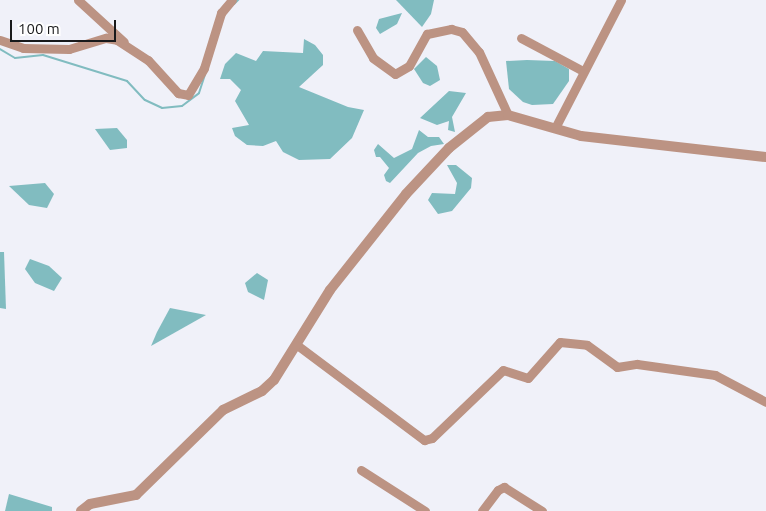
<!DOCTYPE html>
<style>
body{margin:0}
#map{position:relative;width:766px;height:511px;overflow:hidden;background:#f0f1f9;font-family:Ubuntu,sans-serif}
div>[style]{position:absolute}
[style*='--x']{left:calc(var(--x)*1px);top:calc(var(--y)*1px);width:calc(var(--w)*1px);rotate:calc(var(--a)*1deg)}
.water>*{inset:0;background:#81bcc0}
.stream>*{height:2px;margin:-1px;padding:0 1px;transform-origin:1px;border-radius:1px;background:#81bcc0}
.minor>*{height:9px;margin:-4.5px;padding:0 4.5px;transform-origin:4.5px;border-radius:4.5px;background:#bc9383}
.tertiary>*{height:10px;margin:-5px;padding:0 5px;transform-origin:5px;border-radius:5px;background:#bc9383}
span{translate:-50% -50%;white-space:nowrap;text-align:center;line-height:1.15;-webkit-text-stroke:5px #fff;paint-order:stroke}
.scale{position:absolute;left:10px;top:20px;width:106px;height:22px;box-sizing:border-box;border:2px solid #18191b;border-top:0;padding-left:6px;font-size:15px;line-height:18px;white-space:nowrap;color:#18191b;-webkit-text-stroke:4px #fff;paint-order:stroke}
</style>
<div id="map">
<div class="water">
<i style="clip-path:polygon(396px 0,434px 0,431px 14px,422px 27px)"></i>
<i style="clip-path:polygon(402px 13px,397px 24px,380px 34px,376px 28px,379px 19px)"></i>
<i style="clip-path:polygon(304px 39px,315px 45px,323px 55px,323px 65px,299px 87px,348px 107px,364px 110px,352px 138px,330px 159px,299px 160px,283px 152px,276px 141px,263px 146px,247px 145px,235px 136px,232px 128px,249px 125px,235px 101px,241px 90px,230px 79px,220px 79px,225px 64px,236px 53px,256px 61px,263px 51px,303px 53px)"></i>
<i style="clip-path:polygon(426px 57px,437px 66px,440px 80px,430px 86px,423px 83px,414px 69px)"></i>
<i style="clip-path:polygon(527px 60px,555px 61px,569px 69px,569px 81px,553px 104px,532px 105px,523px 102px,509px 89px,506px 61px)"></i>
<i style="clip-path:polygon(449px 91px,466px 93px,452px 117px,455px 132px,448px 130px,449px 121px,437px 125px,420px 118px)"></i>
<i style="clip-path:polygon(117px 128px,127px 140px,127px 148px,110px 150px,95px 129px)"></i>
<i style="clip-path:polygon(419px 130px,428px 137px,439px 137px,444px 144px,431px 146px,418px 153px,390px 183px,386px 181px,384px 175px,389px 168px,380px 157px,376px 157px,374px 150px,378px 144px,394px 158px,412px 149px)"></i>
<i style="clip-path:polygon(447px 165px,456px 165px,472px 178px,471px 188px,452px 211px,438px 214px,428px 200px,432px 193px,455px 194px,457px 183px)"></i>
<i style="clip-path:polygon(45px 183px,54px 194px,47px 208px,29px 205px,9px 186px)"></i>
<i style="clip-path:polygon(0 252px,4px 252px,6px 309px,0 308px)"></i>
<i style="clip-path:polygon(30px 259px,49px 266px,62px 278px,54px 291px,35px 283px,25px 269px)"></i>
<i style="clip-path:polygon(257px 273px,268px 280px,264px 300px,248px 292px,245px 283px)"></i>
<i style="clip-path:polygon(170px 308px,206px 315px,151px 346px,157px 332px)"></i>
<i style="clip-path:polygon(9px 494px,52px 507px,52px 511px,5px 511px)"></i>
</div>
<div class="stream">
<i style="--x:234;--y:4;--w:6;--a:-45"></i>
<i style="--x:0;--y:49;--w:17;--a:31"></i>
<i style="--x:15;--y:58;--w:28;--a:-6"></i>
<i style="--x:43;--y:55;--w:88;--a:17.2"></i>
<i style="--x:127;--y:81;--w:26;--a:47"></i>
<i style="--x:145;--y:100;--w:19;--a:25"></i>
<i style="--x:162;--y:108;--w:20;--a:-6"></i>
<i style="--x:182;--y:106;--w:21;--a:-37"></i>
<i style="--x:199;--y:93;--w:20;--a:-72"></i>
</div>
<div class="minor">
<i style="--x:78;--y:0;--w:62;--a:42.4"></i>
<i style="--x:357;--y:30;--w:32;--a:60"></i>
<i style="--x:373;--y:58;--w:27;--a:36"></i>
<i style="--x:395;--y:74;--w:16;--a:-30"></i>
<i style="--x:409;--y:66;--w:37;--a:-61"></i>
<i style="--x:427;--y:34;--w:25;--a:-12"></i>
<i style="--x:451;--y:29;--w:11;--a:15"></i>
<i style="--x:462;--y:32;--w:26;--a:50"></i>
<i style="--x:479;--y:52;--w:69;--a:65.3"></i>
<i style="--x:521;--y:38;--w:70;--a:28"></i>
<i style="--x:0;--y:40;--w:24;--a:19"></i>
<i style="--x:23;--y:48;--w:46;--a:1.2"></i>
<i style="--x:69;--y:49;--w:39;--a:-17"></i>
<i style="--x:106;--y:38;--w:11;--a:10"></i>
<i style="--x:117;--y:40;--w:37;--a:33"></i>
<i style="--x:148;--y:60;--w:45;--a:47.7"></i>
<i style="--x:178;--y:93;--w:10;--a:11"></i>
<i style="--x:188;--y:95;--w:31;--a:-59"></i>
<i style="--x:204;--y:68;--w:58;--a:-72.8"></i>
<i style="--x:221;--y:13;--w:17;--a:-50"></i>
<i style="--x:555;--y:128;--w:144;--a:-62.7"></i>
<i style="--x:297;--y:345;--w:159;--a:36.8"></i>
<i style="--x:424;--y:440;--w:8;--a:-14"></i>
<i style="--x:432;--y:438;--w:98;--a:-43.8"></i>
<i style="--x:503;--y:370;--w:26;--a:18"></i>
<i style="--x:528;--y:378;--w:48;--a:-48.4"></i>
<i style="--x:560;--y:342;--w:27;--a:6"></i>
<i style="--x:587;--y:345;--w:37;--a:36"></i>
<i style="--x:617;--y:367;--w:20;--a:-9"></i>
<i style="--x:637;--y:364;--w:79;--a:8"></i>
<i style="--x:715;--y:375;--w:58;--a:27.9"></i>
<i style="--x:361;--y:470;--w:76;--a:32.6"></i>
<i style="--x:482;--y:511;--w:26;--a:-53"></i>
<i style="--x:498;--y:490;--w:7;--a:-27"></i>
<i style="--x:504;--y:487;--w:45;--a:32.3"></i>
</div>
<div class="tertiary">
<i style="--x:81;--y:511;--w:11;--a:-38"></i>
<i style="--x:90;--y:504;--w:47;--a:-11.1"></i>
<i style="--x:136;--y:495;--w:122;--a:-44.3"></i>
<i style="--x:223;--y:410;--w:43;--a:-26"></i>
<i style="--x:262;--y:391;--w:16;--a:-43"></i>
<i style="--x:274;--y:380;--w:106;--a:-58.1"></i>
<i style="--x:330;--y:290;--w:122;--a:-51.6"></i>
<i style="--x:406;--y:194;--w:63;--a:-46.9"></i>
<i style="--x:449;--y:148;--w:50;--a:-38.5"></i>
<i style="--x:488;--y:117;--w:20;--a:-6"></i>
<i style="--x:508;--y:115;--w:76;--a:16"></i>
<i style="--x:581;--y:136;--w:186;--a:6.5"></i>
</div>
<div class="scale">100 m</div>
</div>
